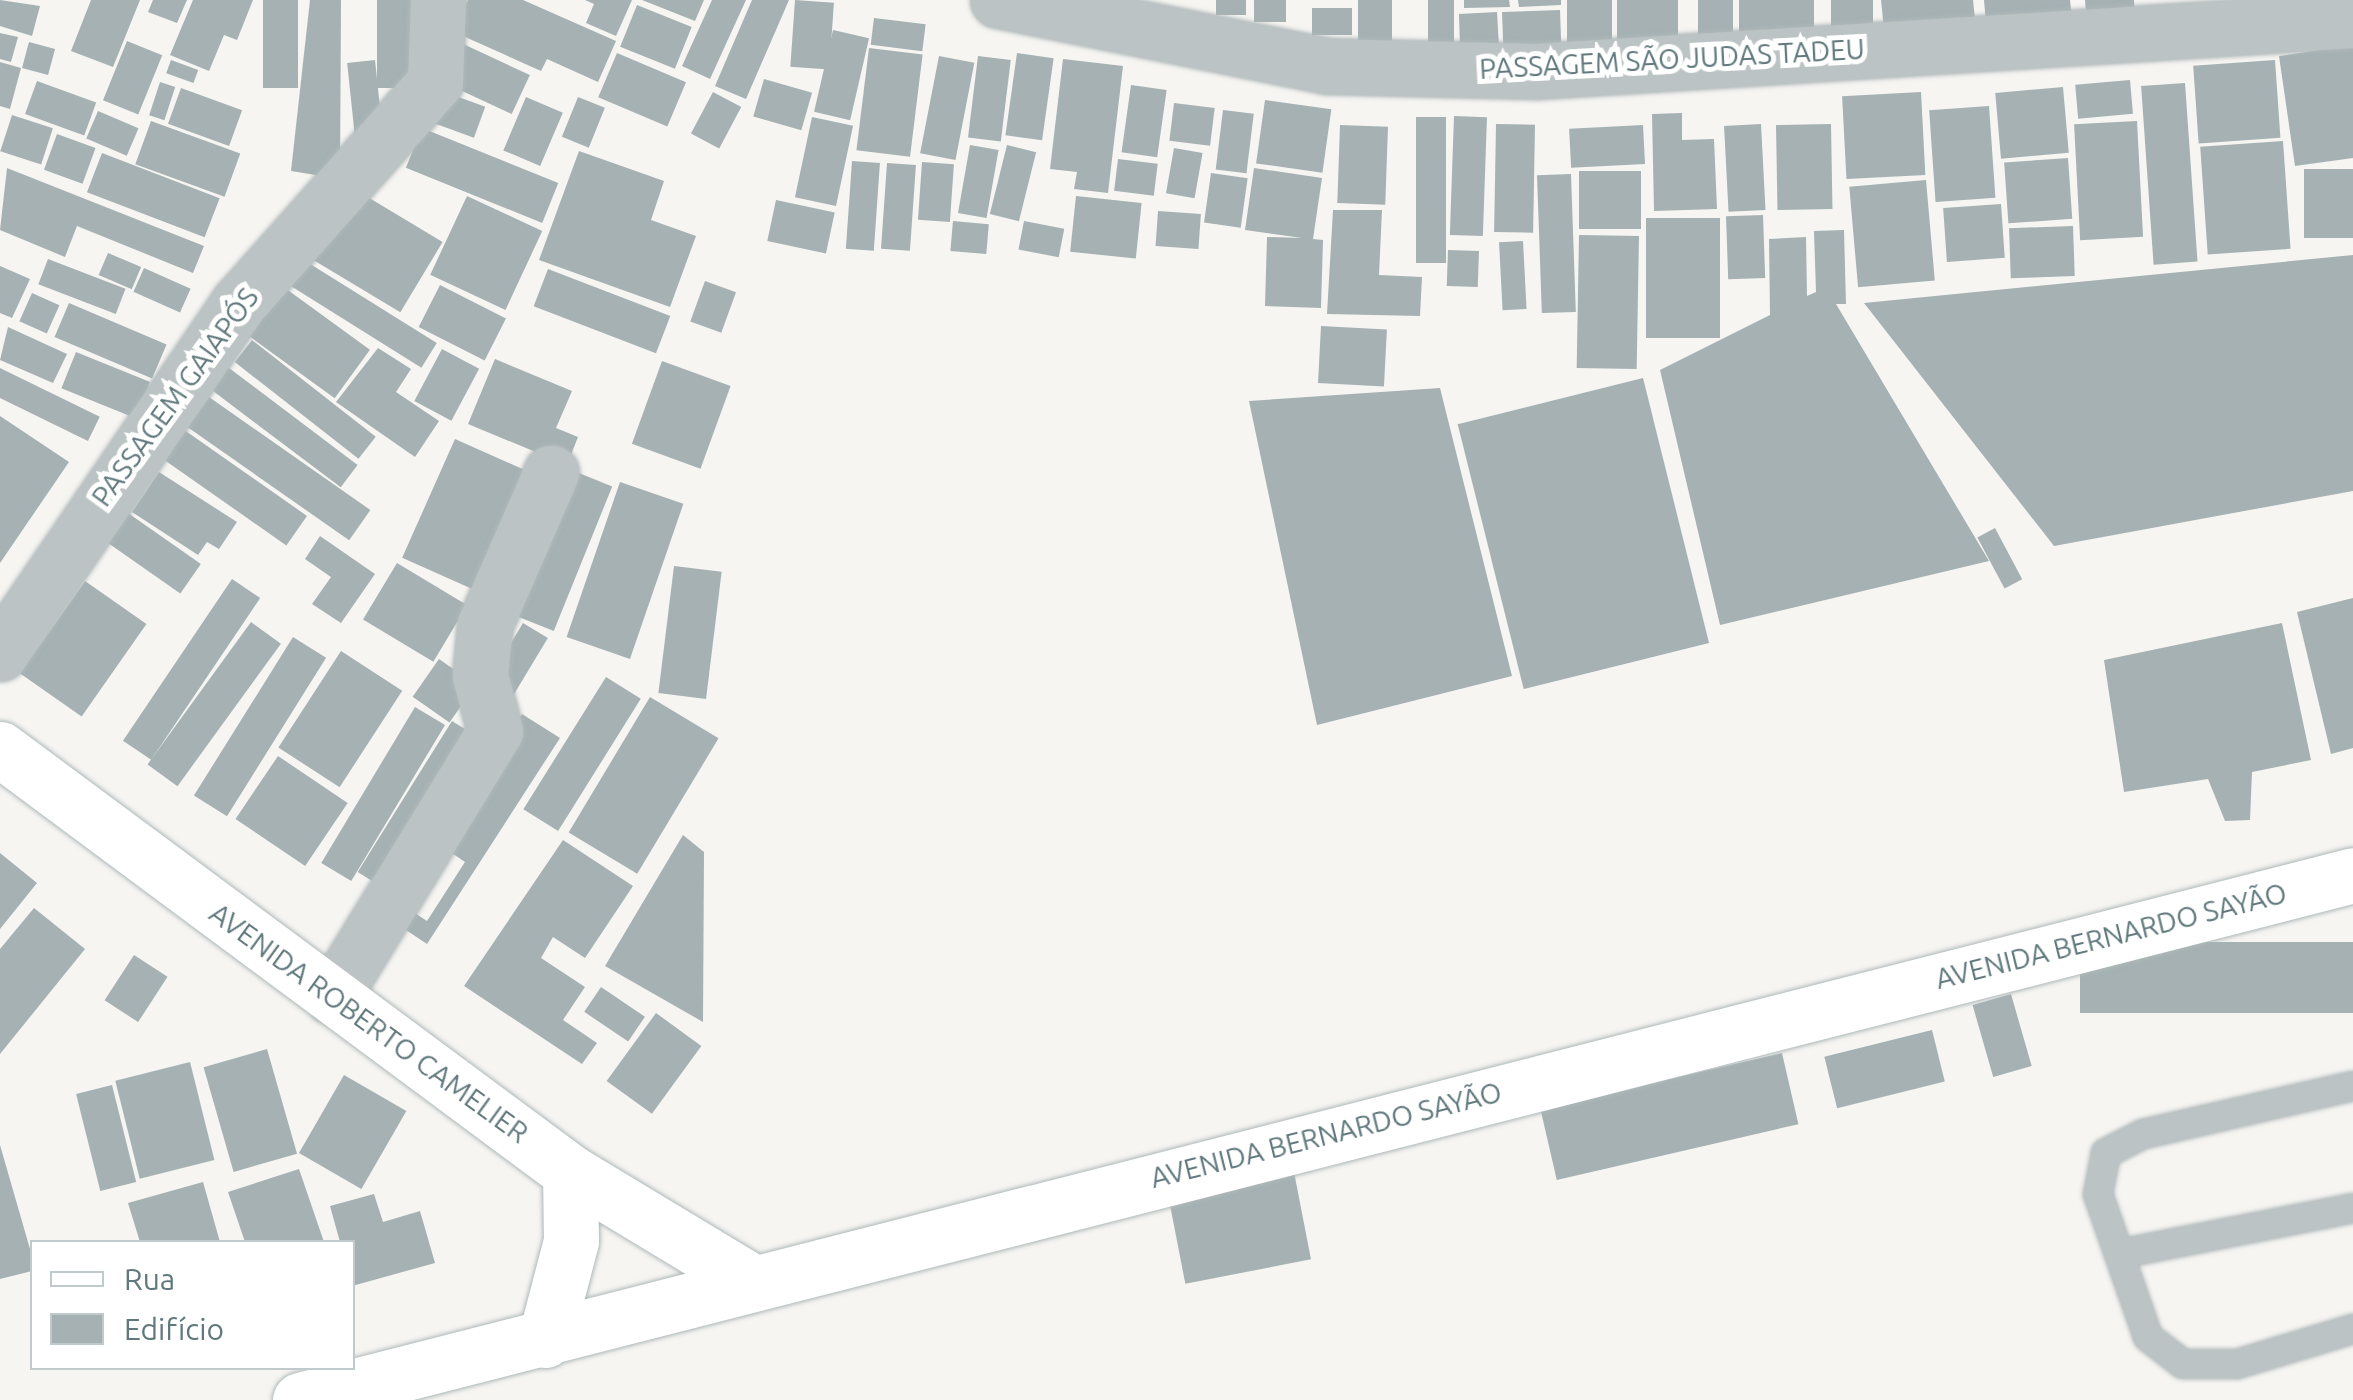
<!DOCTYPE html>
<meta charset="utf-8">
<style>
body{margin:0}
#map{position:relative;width:2353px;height:1400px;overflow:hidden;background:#f6f5f2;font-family:Ubuntu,sans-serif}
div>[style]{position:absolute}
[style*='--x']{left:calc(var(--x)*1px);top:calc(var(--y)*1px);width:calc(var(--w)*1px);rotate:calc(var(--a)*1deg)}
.building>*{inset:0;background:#a5b1b3;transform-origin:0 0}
.roads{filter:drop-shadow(0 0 2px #afb8b9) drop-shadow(0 0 2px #afb8b9)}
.lane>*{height:28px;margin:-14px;padding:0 14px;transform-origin:14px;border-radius:14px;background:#bcc3c5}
.street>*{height:55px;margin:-27.5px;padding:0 27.5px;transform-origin:27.5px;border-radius:27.5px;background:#bcc3c5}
.secondary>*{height:55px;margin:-27.5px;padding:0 27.5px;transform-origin:27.5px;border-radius:27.5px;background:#fff}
span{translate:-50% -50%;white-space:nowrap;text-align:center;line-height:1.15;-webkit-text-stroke:10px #fff;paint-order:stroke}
.street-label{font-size:28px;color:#61797d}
.legend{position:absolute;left:30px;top:1240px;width:325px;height:130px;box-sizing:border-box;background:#fff;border:2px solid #c0c9cb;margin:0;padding:12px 18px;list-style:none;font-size:30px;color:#61797d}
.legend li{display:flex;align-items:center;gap:20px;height:50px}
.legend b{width:50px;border:2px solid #c0c9cb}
</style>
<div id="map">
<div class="building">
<i style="clip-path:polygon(0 0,40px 6px,32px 36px,0 26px)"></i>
<i style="clip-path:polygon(91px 0,140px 0,113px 67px,71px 51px)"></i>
<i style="clip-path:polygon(153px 0,187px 0,177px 23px,148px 12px)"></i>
<i style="clip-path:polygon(193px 0,253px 0,237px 40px,224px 35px,209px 71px,170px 55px)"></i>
<i style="left:263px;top:0;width:35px;height:88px"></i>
<i style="clip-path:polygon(310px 0,341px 0,340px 179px,291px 171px)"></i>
<i style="left:377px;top:0;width:40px;height:88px"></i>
<i style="clip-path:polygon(468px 0,523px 0,616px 41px,598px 82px,547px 59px,541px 71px,454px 32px)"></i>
<i style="clip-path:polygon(585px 0,632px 0,616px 36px,586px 23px,594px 4px)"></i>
<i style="clip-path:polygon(642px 0,704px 0,695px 21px)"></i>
<i style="clip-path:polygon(712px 0,746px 0,710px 79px,682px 66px)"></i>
<i style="clip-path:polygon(752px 0,789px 0,746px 99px,715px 86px)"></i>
<i style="left:795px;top:0;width:39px;height:67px;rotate:4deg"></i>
<i style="left:1216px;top:0;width:30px;height:15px"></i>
<i style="left:1254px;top:0;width:32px;height:22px"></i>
<i style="left:1358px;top:0;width:34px;height:63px"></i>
<i style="left:1428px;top:0;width:26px;height:54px"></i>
<i style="clip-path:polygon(1464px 0,1509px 0,1510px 7px,1464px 8px)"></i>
<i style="clip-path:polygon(1518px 0,1561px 0,1561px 5px,1519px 7px)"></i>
<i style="left:1567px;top:0;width:45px;height:63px"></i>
<i style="left:1617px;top:0;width:61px;height:58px"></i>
<i style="left:1698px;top:0;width:35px;height:55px"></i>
<i style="left:1739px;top:0;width:75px;height:53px"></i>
<i style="left:1831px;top:0;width:42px;height:42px"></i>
<i style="clip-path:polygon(1881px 0,1973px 0,1975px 19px,1884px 29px)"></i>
<i style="clip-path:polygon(1984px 0,2070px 0,2073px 28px,1987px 35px)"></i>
<i style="clip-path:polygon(2085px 0,2134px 0,2135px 19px,2087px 23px)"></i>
<i style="left:637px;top:5px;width:59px;height:45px;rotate:22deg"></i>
<i style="left:1352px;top:8px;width:27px;height:40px;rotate:90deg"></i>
<i style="left:1560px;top:10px;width:51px;height:58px;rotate:88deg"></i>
<i style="clip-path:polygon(1497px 12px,1500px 64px,1460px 50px,1459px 14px)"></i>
<i style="left:874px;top:18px;width:52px;height:27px;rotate:7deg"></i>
<i style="left:833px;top:30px;width:37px;height:84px;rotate:13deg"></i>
<i style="clip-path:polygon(0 33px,18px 37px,11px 62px,0 59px)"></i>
<i style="left:127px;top:41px;width:38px;height:64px;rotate:22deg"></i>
<i style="left:29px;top:42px;width:27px;height:27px;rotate:15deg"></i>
<i style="left:461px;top:43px;width:76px;height:43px;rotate:25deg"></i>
<i style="clip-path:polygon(2353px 45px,2353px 158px,2295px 166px,2279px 56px)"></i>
<i style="left:869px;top:48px;width:54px;height:103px;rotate:7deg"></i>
<i style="left:617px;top:53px;width:75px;height:48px;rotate:23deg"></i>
<i style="left:1017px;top:53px;width:37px;height:83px;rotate:8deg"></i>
<i style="left:939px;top:56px;width:36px;height:99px;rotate:11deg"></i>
<i style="left:978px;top:56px;width:33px;height:82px;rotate:7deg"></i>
<i style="clip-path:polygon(1063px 59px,1123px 66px,1108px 193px,1074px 189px,1077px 172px,1050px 169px)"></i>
<i style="left:171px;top:60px;width:29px;height:14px;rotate:20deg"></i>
<i style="left:375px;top:60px;width:81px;height:28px;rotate:84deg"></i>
<i style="left:2275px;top:60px;width:78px;height:82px;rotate:86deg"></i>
<i style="clip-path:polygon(0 62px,21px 68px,10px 109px,0 106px)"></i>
<i style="left:764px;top:79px;width:50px;height:39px;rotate:16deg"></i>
<i style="left:2130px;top:80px;width:34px;height:55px;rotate:85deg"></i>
<i style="left:37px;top:81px;width:63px;height:35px;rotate:20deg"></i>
<i style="left:160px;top:82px;width:16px;height:35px;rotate:18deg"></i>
<i style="left:2185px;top:83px;width:179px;height:44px;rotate:86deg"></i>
<i style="left:1131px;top:85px;width:36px;height:68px;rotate:8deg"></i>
<i style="left:2063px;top:87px;width:66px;height:68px;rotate:85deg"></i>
<i style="left:181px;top:88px;width:65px;height:38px;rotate:20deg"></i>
<i style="left:442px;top:91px;width:46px;height:33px;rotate:20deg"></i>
<i style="left:713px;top:92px;width:32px;height:47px;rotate:28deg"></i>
<i style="left:1921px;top:92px;width:83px;height:79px;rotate:87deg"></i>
<i style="left:526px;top:97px;width:40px;height:58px;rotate:23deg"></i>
<i style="left:578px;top:97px;width:29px;height:43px;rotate:22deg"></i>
<i style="left:1265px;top:100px;width:67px;height:64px;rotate:8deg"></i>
<i style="left:1174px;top:103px;width:41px;height:38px;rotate:7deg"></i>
<i style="left:1989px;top:106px;width:92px;height:60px;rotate:86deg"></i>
<i style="left:1223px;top:110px;width:31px;height:60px;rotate:7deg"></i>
<i style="left:98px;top:111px;width:44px;height:30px;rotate:23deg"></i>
<i style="clip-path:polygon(1682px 113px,1682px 140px,1714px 139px,1717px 209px,1654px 211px,1652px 114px)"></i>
<i style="left:12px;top:115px;width:43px;height:38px;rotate:18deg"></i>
<i style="left:1454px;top:116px;width:33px;height:119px;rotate:2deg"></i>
<i style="left:812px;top:117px;width:42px;height:82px;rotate:12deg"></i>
<i style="left:1416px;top:117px;width:30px;height:146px"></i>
<i style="left:151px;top:121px;width:95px;height:46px;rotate:20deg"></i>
<i style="left:2137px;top:121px;width:116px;height:63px;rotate:87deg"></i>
<i style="left:1496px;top:124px;width:39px;height:108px;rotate:1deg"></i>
<i style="left:1761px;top:124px;width:86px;height:37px;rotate:87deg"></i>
<i style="left:1831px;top:124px;width:85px;height:55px;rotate:89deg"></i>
<i style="left:1340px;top:125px;width:48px;height:78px;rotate:2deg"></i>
<i style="left:1643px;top:125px;width:39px;height:74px;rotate:87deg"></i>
<i style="left:422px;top:128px;width:147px;height:43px;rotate:22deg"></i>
<i style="left:57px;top:134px;width:41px;height:38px;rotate:20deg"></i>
<i style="left:2283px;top:141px;width:108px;height:83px;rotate:86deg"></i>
<i style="left:970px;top:145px;width:29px;height:69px;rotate:10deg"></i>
<i style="left:1007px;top:145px;width:30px;height:71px;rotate:14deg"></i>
<i style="left:1174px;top:148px;width:29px;height:46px;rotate:10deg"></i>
<i style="clip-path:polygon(579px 151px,664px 181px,651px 220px,696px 236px,670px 307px,539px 260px)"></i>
<i style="left:102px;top:153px;width:126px;height:42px;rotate:21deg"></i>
<i style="left:2068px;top:158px;width:61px;height:64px;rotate:86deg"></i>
<i style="left:1118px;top:159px;width:40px;height:32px;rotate:7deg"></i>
<i style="left:852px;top:161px;width:28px;height:88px;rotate:4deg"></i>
<i style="left:922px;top:162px;width:32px;height:58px;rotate:4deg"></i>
<i style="left:887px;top:163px;width:29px;height:86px;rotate:4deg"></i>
<i style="clip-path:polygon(7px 168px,204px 246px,193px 273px,77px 226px,65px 257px,0 230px)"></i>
<i style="clip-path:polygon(1254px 168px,1322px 178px,1313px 239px,1323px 240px,1321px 308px,1265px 306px,1267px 237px,1302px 238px,1245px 230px)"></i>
<i style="left:2353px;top:169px;width:69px;height:49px;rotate:90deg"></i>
<i style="left:1579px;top:171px;width:62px;height:58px"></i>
<i style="left:1211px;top:173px;width:37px;height:50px;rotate:8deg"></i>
<i style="left:1571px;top:174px;width:138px;height:34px;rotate:88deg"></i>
<i style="left:1926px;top:180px;width:101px;height:77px;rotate:85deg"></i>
<i style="left:356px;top:190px;width:101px;height:82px;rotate:31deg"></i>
<i style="left:467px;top:196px;width:83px;height:87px;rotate:25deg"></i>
<i style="left:1076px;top:196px;width:66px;height:56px;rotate:6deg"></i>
<i style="left:776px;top:200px;width:60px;height:42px;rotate:12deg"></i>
<i style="left:2001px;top:204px;width:54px;height:58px;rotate:86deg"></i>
<i style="clip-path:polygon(1333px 210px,1382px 210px,1379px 275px,1422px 277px,1420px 316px,1327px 314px)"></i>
<i style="left:1158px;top:211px;width:43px;height:35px;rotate:4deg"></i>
<i style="left:1763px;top:215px;width:63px;height:37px;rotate:88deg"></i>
<i style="left:1646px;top:218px;width:74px;height:120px"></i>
<i style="left:953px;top:221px;width:36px;height:30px;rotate:5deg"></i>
<i style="left:1024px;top:221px;width:41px;height:29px;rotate:11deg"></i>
<i style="left:2073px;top:226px;width:50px;height:64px;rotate:88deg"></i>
<i style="clip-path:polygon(1844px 230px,1846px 304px,1836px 304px,1989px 561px,1720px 625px,1660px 370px,1770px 315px,1769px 239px,1806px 237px,1807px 296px,1816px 292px,1814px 231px)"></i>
<i style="left:1579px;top:235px;width:60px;height:133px;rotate:1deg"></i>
<i style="left:1523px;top:241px;width:68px;height:24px;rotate:87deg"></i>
<i style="left:1448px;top:250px;width:31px;height:36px;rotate:2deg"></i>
<i style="left:108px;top:253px;width:36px;height:24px;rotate:23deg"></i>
<i style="clip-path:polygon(2353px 255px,2353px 491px,2054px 546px,1864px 303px)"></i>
<i style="left:48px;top:259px;width:83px;height:27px;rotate:21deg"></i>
<i style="left:307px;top:262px;width:153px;height:29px;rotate:32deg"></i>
<i style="clip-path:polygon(0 266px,30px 279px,12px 318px,0 313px)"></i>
<i style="left:144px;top:268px;width:51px;height:26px;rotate:24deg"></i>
<i style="left:548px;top:269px;width:131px;height:40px;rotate:21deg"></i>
<i style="left:705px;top:281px;width:33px;height:43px;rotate:20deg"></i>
<i style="left:440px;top:285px;width:74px;height:47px;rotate:27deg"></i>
<i style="left:285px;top:288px;width:105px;height:60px;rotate:36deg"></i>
<i style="left:32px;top:293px;width:30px;height:31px;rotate:24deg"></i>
<i style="left:69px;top:303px;width:106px;height:37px;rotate:23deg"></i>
<i style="left:1321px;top:326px;width:66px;height:57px;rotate:3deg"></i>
<i style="clip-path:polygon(8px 327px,67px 354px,53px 383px,0 360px)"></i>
<i style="left:252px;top:340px;width:157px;height:28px;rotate:38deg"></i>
<i style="clip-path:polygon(378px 348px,411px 369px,396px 392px,439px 421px,415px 457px,336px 402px)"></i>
<i style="left:442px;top:349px;width:42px;height:59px;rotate:28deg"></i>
<i style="left:76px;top:352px;width:80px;height:39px;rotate:22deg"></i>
<i style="clip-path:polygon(495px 359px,572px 391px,556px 428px,578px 437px,567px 465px,468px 424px)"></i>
<i style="left:662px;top:361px;width:73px;height:88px;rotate:20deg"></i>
<i style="left:221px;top:362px;width:171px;height:28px;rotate:37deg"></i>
<i style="left:0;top:368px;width:111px;height:27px;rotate:26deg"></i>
<i style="left:1643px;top:378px;width:273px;height:191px;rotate:76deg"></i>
<i style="clip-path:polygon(1440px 388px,1512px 676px,1317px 725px,1249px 401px)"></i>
<i style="left:209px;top:397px;width:197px;height:37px;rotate:35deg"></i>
<i style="clip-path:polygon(0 416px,69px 462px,0 563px)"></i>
<i style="left:180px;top:427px;width:155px;height:36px;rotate:35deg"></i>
<i style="left:455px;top:439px;width:94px;height:130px;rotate:24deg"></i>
<i style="left:564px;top:467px;width:52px;height:156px;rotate:22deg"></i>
<i style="clip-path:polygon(159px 472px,237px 522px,219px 549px,207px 542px,198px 555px,132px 512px)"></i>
<i style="left:620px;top:482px;width:67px;height:164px;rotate:19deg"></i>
<i style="left:128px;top:513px;width:89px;height:36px;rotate:35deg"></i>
<i style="left:1995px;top:528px;width:58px;height:20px;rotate:62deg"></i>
<i style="clip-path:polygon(320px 536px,375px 574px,341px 623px,312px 604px,331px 577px,305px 559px)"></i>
<i style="left:397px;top:563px;width:82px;height:66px;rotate:31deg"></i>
<i style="left:674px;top:566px;width:48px;height:128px;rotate:7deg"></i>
<i style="left:232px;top:579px;width:34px;height:195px;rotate:34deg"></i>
<i style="left:85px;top:581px;width:75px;height:113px;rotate:35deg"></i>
<i style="clip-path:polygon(2353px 598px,2353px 748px,2331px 754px,2297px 612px)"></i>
<i style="left:251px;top:622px;width:37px;height:176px;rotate:36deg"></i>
<i style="left:523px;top:623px;width:29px;height:74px;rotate:31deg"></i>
<i style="clip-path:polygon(2282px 623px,2311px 760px,2252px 772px,2250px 820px,2225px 821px,2208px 779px,2124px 792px,2104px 660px)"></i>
<i style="left:293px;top:637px;width:39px;height:187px;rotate:32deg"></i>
<i style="left:341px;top:651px;width:73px;height:115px;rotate:33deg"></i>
<i style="left:439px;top:659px;width:45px;height:46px;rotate:35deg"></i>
<i style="left:606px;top:677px;width:41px;height:156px;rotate:32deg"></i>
<i style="left:650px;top:697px;width:80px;height:158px;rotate:31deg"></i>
<i style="left:415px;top:707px;width:35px;height:182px;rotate:31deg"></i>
<i style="clip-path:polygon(522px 714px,560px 738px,427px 944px,391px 920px,401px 904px,427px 921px,465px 862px,437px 843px)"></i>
<i style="left:452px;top:721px;width:34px;height:178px;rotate:32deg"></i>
<i style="left:278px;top:756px;width:84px;height:76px;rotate:34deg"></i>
<i style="clip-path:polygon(683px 835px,704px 852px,703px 1022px,605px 966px)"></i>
<i style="clip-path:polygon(563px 840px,633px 886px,585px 958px,553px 937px,541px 958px,585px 987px,563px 1020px,597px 1043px,582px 1064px,464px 986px)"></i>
<i style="clip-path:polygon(0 853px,37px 883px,0 929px)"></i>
<i style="clip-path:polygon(34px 908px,85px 949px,0 1054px,0 949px)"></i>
<i style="left:2353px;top:942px;width:71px;height:273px;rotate:90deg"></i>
<i style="left:134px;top:955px;width:40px;height:54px;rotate:33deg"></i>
<i style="left:601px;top:987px;width:53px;height:30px;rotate:34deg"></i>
<i style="left:2011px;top:994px;width:75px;height:40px;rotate:74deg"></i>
<i style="left:656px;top:1013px;width:56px;height:84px;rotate:36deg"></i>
<i style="left:1932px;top:1030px;width:53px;height:111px;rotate:76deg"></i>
<i style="left:267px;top:1049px;width:109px;height:66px;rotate:74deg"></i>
<i style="left:1782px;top:1053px;width:73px;height:248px;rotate:77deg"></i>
<i style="left:190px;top:1062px;width:101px;height:77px;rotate:76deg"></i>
<i style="left:344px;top:1075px;width:72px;height:90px;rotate:30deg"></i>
<i style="left:112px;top:1085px;width:100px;height:37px;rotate:76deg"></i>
<i style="clip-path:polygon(0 1145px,32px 1256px,32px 1271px,0 1279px)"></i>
<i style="clip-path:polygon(299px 1169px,324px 1242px,245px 1242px,228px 1192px)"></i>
<i style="left:1294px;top:1172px;width:89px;height:128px;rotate:79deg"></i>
<i style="clip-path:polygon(203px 1182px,220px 1242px,140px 1242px,128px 1203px)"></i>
<i style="clip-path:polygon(374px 1194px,383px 1222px,420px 1211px,435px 1263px,352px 1286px,352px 1242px,340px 1242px,330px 1206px)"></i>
</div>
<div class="roads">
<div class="lane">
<i style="--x:2353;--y:1086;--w:215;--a:167.1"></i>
<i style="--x:2143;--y:1134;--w:42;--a:152.8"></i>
<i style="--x:2106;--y:1153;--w:42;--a:101"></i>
<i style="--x:2098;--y:1194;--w:151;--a:70.7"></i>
<i style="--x:2148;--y:1337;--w:44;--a:37.6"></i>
<i style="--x:2183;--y:1364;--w:54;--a:0"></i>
<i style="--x:2237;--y:1364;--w:121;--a:-16.8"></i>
<i style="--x:2119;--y:1254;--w:238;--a:-11.1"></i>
</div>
<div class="street">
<i style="--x:998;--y:0;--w:336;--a:11.3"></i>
<i style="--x:1327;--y:66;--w:209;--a:1.4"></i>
<i style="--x:1536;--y:71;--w:819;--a:-3.57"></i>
<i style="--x:0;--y:653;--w:424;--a:-55.7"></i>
<i style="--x:239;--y:303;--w:295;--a:-48.4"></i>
<i style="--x:435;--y:82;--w:82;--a:-87.9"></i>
<i style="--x:332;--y:997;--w:312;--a:-58.5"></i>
<i style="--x:495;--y:731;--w:57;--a:-105.3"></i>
<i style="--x:480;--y:676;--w:52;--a:-84.5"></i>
<i style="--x:485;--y:624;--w:165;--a:-66.4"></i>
</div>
<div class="secondary">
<i style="--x:0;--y:749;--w:710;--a:36.58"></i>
<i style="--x:570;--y:1172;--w:209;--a:31.1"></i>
<i style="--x:545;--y:1340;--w:102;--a:-75.3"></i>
<i style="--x:571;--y:1241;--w:69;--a:-90.8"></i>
<i style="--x:300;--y:1400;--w:2119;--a:-14.34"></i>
</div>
</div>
<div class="street-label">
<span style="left:1672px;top:59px;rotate:-3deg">PASSAGEM SÃO JUDAS TADEU</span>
<span style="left:175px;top:397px;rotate:-54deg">PASSAGEM GAIAPÓS</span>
<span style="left:2111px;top:936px;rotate:-14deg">AVENIDA BERNARDO SAYÃO</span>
<span style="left:369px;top:1023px;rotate:36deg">AVENIDA ROBERTO CAMELIER</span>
<span style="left:1326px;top:1135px;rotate:-14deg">AVENIDA BERNARDO SAYÃO</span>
</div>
<ul class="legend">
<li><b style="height:12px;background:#fff"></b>Rua</li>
<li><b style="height:28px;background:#a5b1b3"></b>Edifício</li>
</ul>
</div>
